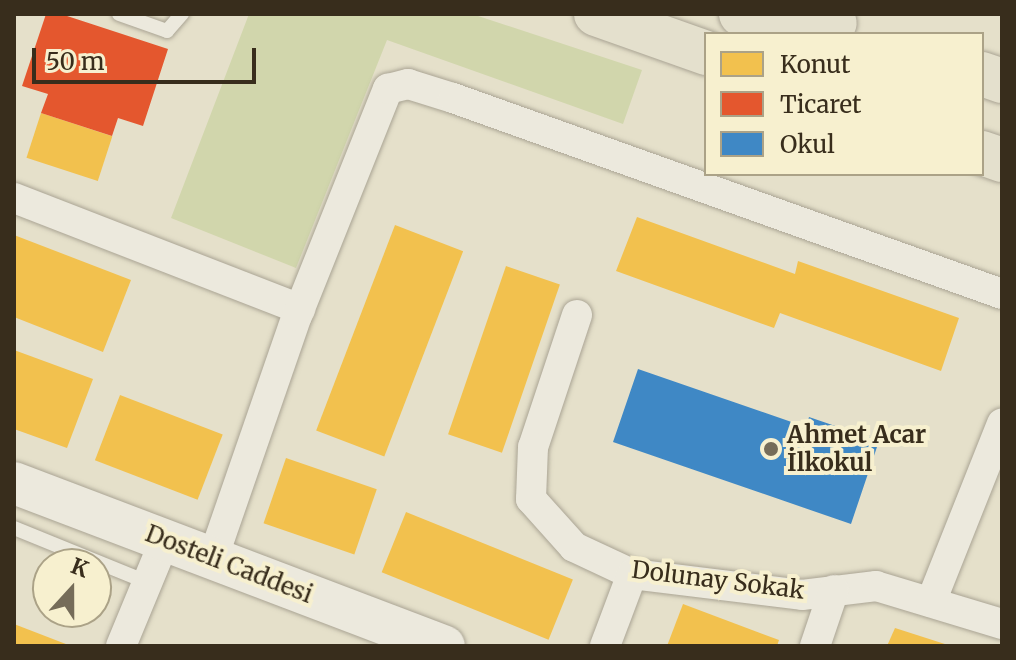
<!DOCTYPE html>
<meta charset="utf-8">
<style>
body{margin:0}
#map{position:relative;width:1016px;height:660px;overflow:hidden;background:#e5e0ca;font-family:Merriweather,serif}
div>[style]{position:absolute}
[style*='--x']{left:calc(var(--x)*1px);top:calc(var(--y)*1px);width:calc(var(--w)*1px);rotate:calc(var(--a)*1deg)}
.green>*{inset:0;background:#d1d6ac}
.homes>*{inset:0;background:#f2c14e;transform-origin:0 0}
.shops>*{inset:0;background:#e4572e}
.schools>*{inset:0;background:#3f88c5}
.roads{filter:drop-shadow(0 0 2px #aaa494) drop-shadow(0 0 2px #aaa494)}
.lane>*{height:14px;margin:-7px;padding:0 7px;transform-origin:7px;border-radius:7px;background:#ece9dd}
.street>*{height:30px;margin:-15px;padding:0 15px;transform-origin:15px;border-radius:15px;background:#ece9dd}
.secondary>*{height:42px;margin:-21px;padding:0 21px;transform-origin:21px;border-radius:21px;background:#ece9dd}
.primary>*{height:44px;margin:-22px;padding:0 22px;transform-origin:22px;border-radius:22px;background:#e4e0cd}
.dots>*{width:22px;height:22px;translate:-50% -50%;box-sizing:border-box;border:4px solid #f7f0cf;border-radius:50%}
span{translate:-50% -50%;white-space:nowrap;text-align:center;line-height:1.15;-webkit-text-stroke:8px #f7f0cf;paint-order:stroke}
.poi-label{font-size:24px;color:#382d1c;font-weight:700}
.left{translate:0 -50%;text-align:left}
.street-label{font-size:24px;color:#382d1c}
.frame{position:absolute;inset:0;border:16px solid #382d1c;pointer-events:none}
.legend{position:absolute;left:704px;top:32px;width:280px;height:144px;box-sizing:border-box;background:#f7f0cf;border:2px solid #aba287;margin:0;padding:10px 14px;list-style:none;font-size:24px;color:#382d1c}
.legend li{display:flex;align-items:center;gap:16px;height:40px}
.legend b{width:40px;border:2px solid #aba287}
.north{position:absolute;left:32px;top:548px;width:80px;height:80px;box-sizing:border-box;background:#f7f0cf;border:2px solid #aba287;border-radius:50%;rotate:21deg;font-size:22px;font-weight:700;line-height:32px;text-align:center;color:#382d1c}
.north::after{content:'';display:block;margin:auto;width:28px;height:36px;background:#756c59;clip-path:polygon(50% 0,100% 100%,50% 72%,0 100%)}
.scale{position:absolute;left:32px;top:48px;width:224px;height:36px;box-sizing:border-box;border:4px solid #382d1c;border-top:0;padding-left:10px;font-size:24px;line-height:28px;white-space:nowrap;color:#382d1c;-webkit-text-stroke:6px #f7f0cf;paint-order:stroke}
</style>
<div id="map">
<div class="green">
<i style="clip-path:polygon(249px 14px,472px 14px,642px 70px,623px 124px,387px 40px,296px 268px,171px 218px)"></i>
</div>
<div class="homes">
<i style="left:41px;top:113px;width:75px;height:47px;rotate:18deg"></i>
<i style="clip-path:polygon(637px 217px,795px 274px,798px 261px,959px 318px,941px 371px,780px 313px,774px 328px,616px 271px)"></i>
<i style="left:395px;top:225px;width:73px;height:220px;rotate:21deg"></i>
<i style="clip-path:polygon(14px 235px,131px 280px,103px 352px,14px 317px)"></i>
<i style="left:506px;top:266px;width:57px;height:178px;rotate:19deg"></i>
<i style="clip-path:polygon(14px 350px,93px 379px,67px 448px,14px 429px)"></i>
<i style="left:120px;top:395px;width:110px;height:70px;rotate:21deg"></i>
<i style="left:286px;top:458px;width:96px;height:69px;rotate:19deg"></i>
<i style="left:406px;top:512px;width:180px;height:65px;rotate:22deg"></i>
<i style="clip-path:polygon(683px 604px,779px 640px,777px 646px,667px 646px)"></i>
<i style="clip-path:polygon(14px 624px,71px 646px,14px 646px)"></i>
<i style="clip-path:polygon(895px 628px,948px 645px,948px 646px,887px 646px)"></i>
</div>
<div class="shops">
<i style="clip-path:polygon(46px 14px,61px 14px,168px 49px,143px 126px,118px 118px,112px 136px,41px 113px,48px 94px,22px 86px)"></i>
</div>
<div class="schools">
<i style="clip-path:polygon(638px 369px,806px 427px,809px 417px,879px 441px,851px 524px,613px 442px)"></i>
</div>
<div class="roads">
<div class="lane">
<i style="--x:119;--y:14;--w:51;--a:19.5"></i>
<i style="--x:167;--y:31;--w:23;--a:-49"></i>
<i style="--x:14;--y:528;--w:144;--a:22.1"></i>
</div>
<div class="street">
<i style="--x:14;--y:198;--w:307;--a:21.2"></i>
<i style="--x:577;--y:315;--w:139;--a:108.4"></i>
<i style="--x:533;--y:447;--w:52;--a:92.2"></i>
<i style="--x:531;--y:499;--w:64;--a:48.1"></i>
<i style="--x:574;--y:547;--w:64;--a:25"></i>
<i style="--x:632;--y:574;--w:171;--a:7"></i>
<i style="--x:802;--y:595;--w:75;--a:-6.9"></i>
<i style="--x:876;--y:586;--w:132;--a:16.8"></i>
<i style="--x:213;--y:558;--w:256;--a:-70.9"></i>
<i style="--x:297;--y:316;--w:245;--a:-68.2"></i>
<i style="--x:388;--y:89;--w:21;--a:-14"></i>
<i style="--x:408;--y:84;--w:47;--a:17.3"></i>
<i style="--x:453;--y:98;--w:583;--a:19.65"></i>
<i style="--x:931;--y:602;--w:192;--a:-68.3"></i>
<i style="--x:121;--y:646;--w:115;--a:-67.5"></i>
<i style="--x:605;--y:646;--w:77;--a:-69.4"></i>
<i style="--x:815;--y:646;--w:59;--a:-71.3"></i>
</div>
<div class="secondary">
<i style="--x:14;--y:483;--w:460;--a:20.8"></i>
</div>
<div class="primary">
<i style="--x:596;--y:14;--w:117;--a:19.5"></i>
<i style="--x:741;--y:14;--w:50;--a:17.4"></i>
<i style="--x:789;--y:29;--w:46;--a:-7.4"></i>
<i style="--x:982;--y:74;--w:21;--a:19"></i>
<i style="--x:982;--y:153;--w:21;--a:19"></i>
</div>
</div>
<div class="dots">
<i style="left:771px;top:449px;background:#756c59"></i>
</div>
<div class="poi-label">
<span class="left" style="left:787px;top:449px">Ahmet Acar<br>İlkokul</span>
</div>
<div class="street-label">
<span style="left:229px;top:564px;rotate:21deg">Dosteli Caddesi</span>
<span style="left:718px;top:580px;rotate:7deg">Dolunay Sokak</span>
</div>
<div class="frame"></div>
<ul class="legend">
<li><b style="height:22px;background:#f2c14e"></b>Konut</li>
<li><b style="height:22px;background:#e4572e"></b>Ticaret</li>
<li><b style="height:22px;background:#3f88c5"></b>Okul</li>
</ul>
<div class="north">K</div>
<div class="scale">50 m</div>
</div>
